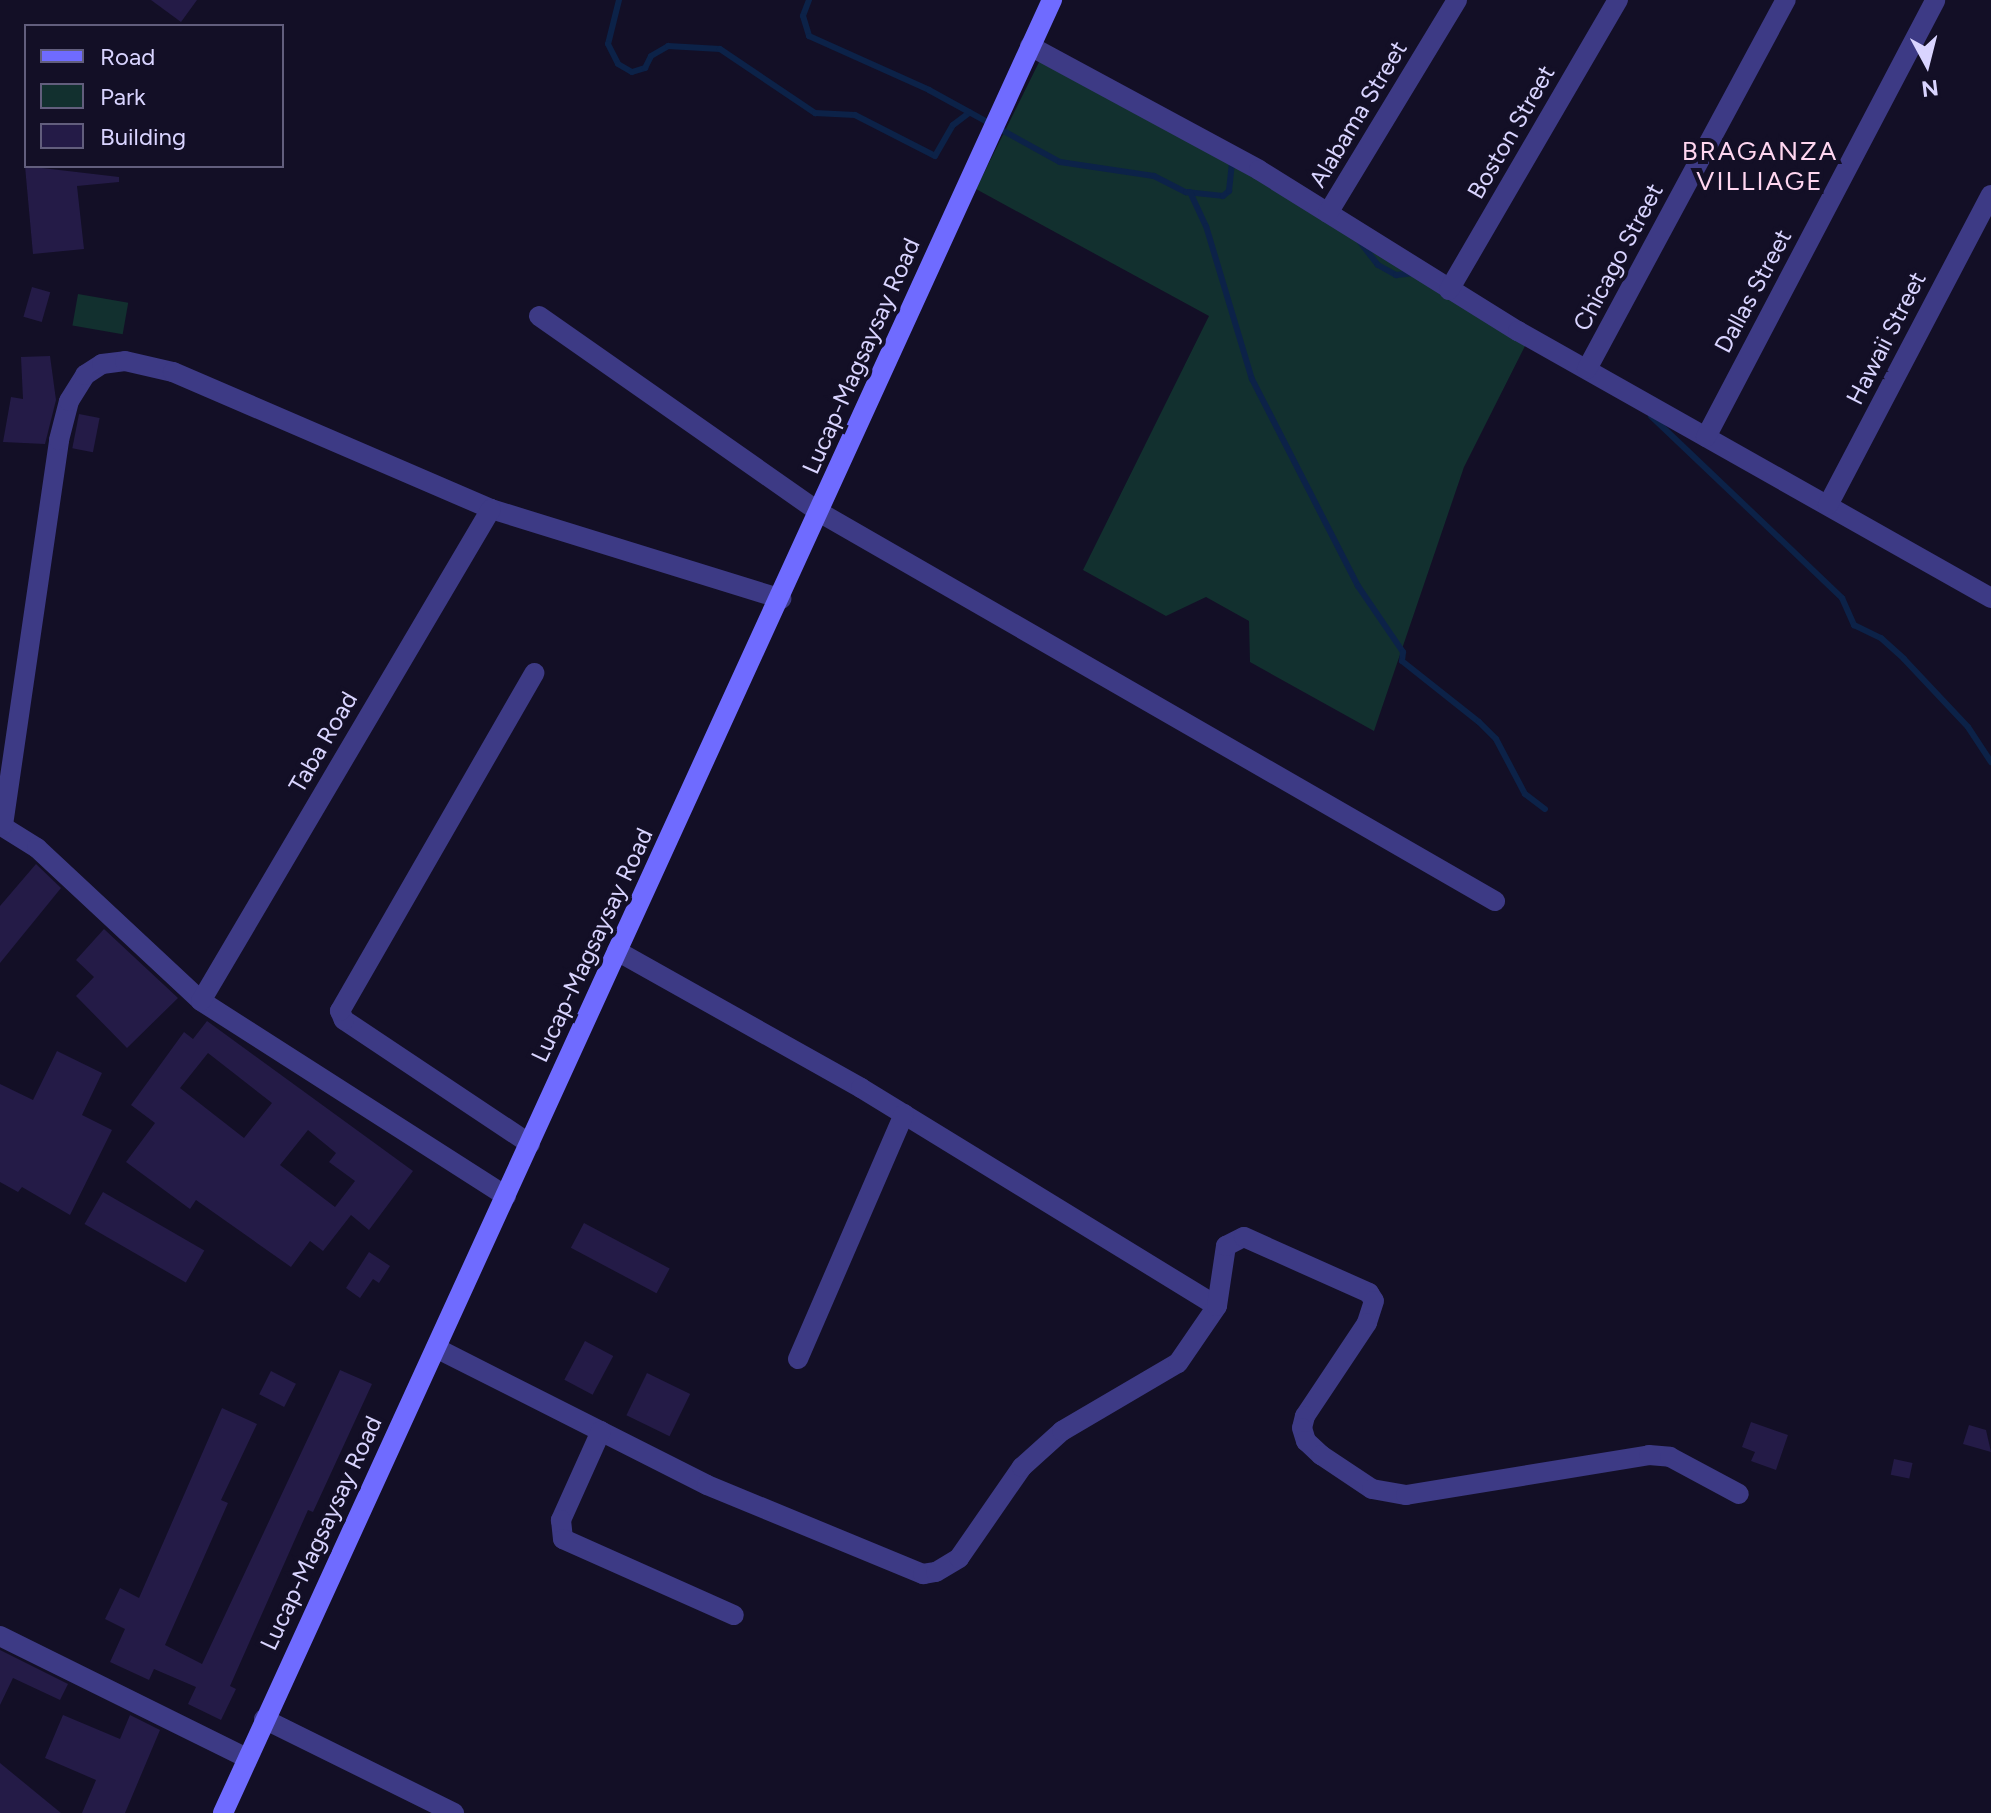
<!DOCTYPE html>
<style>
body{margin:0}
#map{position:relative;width:1991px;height:1813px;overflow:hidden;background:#130f26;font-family:Figtree,sans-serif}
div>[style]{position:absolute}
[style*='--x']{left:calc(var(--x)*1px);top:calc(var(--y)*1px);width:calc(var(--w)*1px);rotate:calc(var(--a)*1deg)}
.green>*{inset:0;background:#12302f;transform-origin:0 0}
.stream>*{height:6px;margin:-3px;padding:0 3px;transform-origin:3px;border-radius:3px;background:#0c2248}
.building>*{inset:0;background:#241b47;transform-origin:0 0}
.street>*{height:20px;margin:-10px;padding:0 10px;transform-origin:10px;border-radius:10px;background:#3d3a85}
.secondary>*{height:20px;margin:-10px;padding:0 10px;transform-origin:10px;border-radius:10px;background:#6f6bff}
span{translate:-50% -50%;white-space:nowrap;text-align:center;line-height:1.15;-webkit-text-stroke:8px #130f26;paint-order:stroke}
.street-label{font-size:24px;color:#d9d4ff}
.neighbourhood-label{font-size:26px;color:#ffd6f0;letter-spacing:2px}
.legend{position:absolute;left:24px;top:24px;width:260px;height:144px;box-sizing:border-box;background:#130f26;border:2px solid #625e7d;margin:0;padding:10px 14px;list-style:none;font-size:24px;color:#d9d4ff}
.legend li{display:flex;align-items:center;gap:16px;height:40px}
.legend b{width:40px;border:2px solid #625e7d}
.north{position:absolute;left:1887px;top:24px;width:80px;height:80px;-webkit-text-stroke:6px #130f26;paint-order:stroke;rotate:173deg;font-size:22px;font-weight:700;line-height:32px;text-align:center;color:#d9d4ff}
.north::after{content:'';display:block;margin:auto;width:28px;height:36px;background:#d9d4ff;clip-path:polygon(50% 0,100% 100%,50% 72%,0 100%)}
</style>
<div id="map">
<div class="green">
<i style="clip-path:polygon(1045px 50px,1531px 334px,1464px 467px,1374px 731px,1250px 662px,1249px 621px,1206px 597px,1166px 616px,1083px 570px,1209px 316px,976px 189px)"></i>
<i style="left:78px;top:294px;width:51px;height:32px;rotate:10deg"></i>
</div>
<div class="stream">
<i style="--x:619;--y:0;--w:45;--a:104"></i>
<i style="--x:608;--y:44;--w:22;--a:63"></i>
<i style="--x:618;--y:64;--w:16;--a:30"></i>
<i style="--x:632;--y:72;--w:14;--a:-17"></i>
<i style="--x:645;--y:68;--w:13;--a:-63"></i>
<i style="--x:651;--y:56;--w:20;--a:-30"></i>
<i style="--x:668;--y:46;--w:52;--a:3.3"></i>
<i style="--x:720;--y:49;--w:115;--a:34"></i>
<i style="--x:815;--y:113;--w:40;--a:2.9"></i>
<i style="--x:855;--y:115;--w:90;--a:27.1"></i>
<i style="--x:935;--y:156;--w:36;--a:-60"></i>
<i style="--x:953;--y:125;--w:21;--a:-37"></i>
<i style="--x:809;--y:0;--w:17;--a:111"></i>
<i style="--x:803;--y:16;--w:21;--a:73"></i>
<i style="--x:809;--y:36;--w:132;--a:24.2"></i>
<i style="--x:929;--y:90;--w:149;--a:28.8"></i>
<i style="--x:1060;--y:162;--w:95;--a:8.5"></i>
<i style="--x:1154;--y:176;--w:36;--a:27"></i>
<i style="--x:1186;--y:192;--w:37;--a:6"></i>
<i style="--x:1223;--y:196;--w:8;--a:-40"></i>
<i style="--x:1229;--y:191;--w:27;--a:-84"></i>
<i style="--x:1232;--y:164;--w:5;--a:11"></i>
<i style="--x:1190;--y:192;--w:38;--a:65"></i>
<i style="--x:1206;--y:226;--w:160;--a:73.3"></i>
<i style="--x:1252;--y:379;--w:233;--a:62.9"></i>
<i style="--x:1358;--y:586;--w:80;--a:55.7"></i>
<i style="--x:1403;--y:652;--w:9;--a:96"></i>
<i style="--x:1402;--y:661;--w:98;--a:38.4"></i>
<i style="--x:1479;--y:722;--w:24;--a:45"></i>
<i style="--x:1496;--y:739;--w:62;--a:62.2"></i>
<i style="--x:1525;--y:794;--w:25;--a:37"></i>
<i style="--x:1360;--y:242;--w:29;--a:52"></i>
<i style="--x:1378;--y:265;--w:21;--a:29"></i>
<i style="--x:1396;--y:275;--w:19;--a:-6"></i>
<i style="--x:1651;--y:416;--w:264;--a:43.6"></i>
<i style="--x:1842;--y:598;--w:30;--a:66"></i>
<i style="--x:1854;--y:625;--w:30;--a:26"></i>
<i style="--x:1881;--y:638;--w:31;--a:42"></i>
<i style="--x:1904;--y:659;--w:93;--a:46.7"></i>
<i style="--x:1968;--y:727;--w:42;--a:56.7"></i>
</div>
<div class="building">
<i style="clip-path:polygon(151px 0,197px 0,181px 22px)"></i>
<i style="clip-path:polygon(25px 166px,119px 177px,119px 182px,77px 186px,84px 249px,33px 254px)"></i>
<i style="left:32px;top:287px;width:19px;height:31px;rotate:16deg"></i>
<i style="clip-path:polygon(50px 356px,56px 400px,45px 444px,3px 442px,11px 397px,23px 399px,21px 357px)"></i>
<i style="left:79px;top:414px;width:21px;height:35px;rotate:11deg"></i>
<i style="clip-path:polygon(36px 864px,61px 888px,0 963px,0 906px)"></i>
<i style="clip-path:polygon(104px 929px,178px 998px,127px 1048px,76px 996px,94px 977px,76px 960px)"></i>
<i style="clip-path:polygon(evenodd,207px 1021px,413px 1171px,369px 1230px,351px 1215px,323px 1251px,310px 1241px,291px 1267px,196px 1200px,190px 1209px,126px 1162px,155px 1123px,131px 1105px,184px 1032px,193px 1039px,207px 1021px,208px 1053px,272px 1103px,244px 1138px,180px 1088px,208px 1053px,207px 1021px,308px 1130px,336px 1153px,329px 1162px,355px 1181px,335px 1207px,280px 1165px,308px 1130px)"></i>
<i style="clip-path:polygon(57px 1051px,102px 1073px,82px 1115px,112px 1130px,70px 1215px,22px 1187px,18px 1192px,0 1182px,0 1084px,33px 1100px)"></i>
<i style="left:103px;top:1192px;width:117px;height:37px;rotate:30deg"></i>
<i style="left:584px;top:1223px;width:97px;height:28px;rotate:28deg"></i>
<i style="clip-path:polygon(369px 1252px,390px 1266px,379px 1283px,373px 1279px,360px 1298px,346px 1288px)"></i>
<i style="left:585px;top:1341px;width:32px;height:44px;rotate:28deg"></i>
<i style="clip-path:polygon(340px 1370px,372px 1384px,313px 1512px,308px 1510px,230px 1686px,236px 1689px,221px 1720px,188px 1704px,196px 1687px,154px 1669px,149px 1680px,110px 1662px,125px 1629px,105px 1619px,120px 1588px,139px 1598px,222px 1408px,257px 1424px,221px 1500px,228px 1503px,165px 1645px,202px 1664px)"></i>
<i style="left:271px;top:1371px;width:28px;height:26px;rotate:27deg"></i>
<i style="left:647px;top:1373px;width:48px;height:47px;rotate:26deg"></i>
<i style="clip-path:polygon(1751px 1422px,1788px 1435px,1776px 1470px,1751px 1461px,1755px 1452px,1742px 1447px)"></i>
<i style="clip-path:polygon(1969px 1425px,1986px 1430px,1991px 1452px,1963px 1444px)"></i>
<i style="left:1894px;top:1459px;width:19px;height:16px;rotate:12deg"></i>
<i style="clip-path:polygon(0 1650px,68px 1684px,60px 1700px,13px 1678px,0 1705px)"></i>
<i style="clip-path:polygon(63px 1715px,120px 1739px,130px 1715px,160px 1730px,125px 1813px,82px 1813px,96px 1780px,45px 1758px)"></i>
<i style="clip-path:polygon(0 1763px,39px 1795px,61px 1813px,0 1813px)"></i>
</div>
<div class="street">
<i style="--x:1030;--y:46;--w:260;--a:28.4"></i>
<i style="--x:1259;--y:170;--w:305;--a:31.9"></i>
<i style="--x:1518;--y:331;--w:543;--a:29.44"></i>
<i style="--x:1328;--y:213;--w:249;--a:-58.8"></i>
<i style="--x:1449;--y:290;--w:336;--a:-59.8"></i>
<i style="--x:539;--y:316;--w:342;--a:35"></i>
<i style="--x:819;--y:512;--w:780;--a:29.92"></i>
<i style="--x:1587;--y:369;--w:419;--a:-61.7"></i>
<i style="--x:1706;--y:437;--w:493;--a:-62.3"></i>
<i style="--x:1828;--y:505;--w:350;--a:-62.3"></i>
<i style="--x:0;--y:825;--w:44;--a:31.9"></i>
<i style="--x:37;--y:848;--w:224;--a:43"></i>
<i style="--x:201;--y:1001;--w:362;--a:32.6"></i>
<i style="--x:3;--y:825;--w:389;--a:-81.7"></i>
<i style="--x:59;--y:440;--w:40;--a:-75.6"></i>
<i style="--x:69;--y:401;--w:31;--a:-58"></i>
<i style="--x:85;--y:375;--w:20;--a:-33"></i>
<i style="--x:102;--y:364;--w:23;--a:-7"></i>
<i style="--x:125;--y:361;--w:49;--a:12.9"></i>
<i style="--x:173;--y:372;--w:346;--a:23.3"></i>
<i style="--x:491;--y:509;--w:304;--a:17.2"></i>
<i style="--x:617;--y:951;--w:280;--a:29.3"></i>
<i style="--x:861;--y:1088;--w:417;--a:31.5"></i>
<i style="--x:201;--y:1001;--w:571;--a:-59.48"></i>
<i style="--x:530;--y:1144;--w:224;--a:-146.3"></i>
<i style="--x:344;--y:1020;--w:10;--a:-114"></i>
<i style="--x:340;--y:1011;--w:390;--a:-60.1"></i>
<i style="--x:438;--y:1349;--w:301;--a:26.8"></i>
<i style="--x:707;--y:1485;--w:234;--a:22.4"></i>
<i style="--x:923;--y:1574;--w:13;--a:-9"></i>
<i style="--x:936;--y:1572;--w:27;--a:-31"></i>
<i style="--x:959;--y:1558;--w:111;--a:-55.3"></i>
<i style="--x:1022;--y:1467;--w:54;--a:-42"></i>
<i style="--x:1062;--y:1431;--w:134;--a:-30.4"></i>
<i style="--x:1178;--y:1363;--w:69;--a:-55.6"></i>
<i style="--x:1217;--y:1306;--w:61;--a:-81.5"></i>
<i style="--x:1226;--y:1246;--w:20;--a:-27"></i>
<i style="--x:1244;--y:1237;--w:137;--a:24.1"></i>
<i style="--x:1369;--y:1293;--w:9;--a:58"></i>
<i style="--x:1374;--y:1301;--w:23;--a:108"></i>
<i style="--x:1367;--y:1323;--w:112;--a:123.7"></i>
<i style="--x:1305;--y:1416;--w:12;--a:104"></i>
<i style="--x:1302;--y:1428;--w:14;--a:73"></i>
<i style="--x:1306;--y:1441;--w:21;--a:43"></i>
<i style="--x:1321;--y:1455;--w:61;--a:33.7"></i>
<i style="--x:1372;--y:1489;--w:35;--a:10"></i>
<i style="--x:1406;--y:1495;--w:246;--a:-9.3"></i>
<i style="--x:1649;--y:1455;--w:21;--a:5"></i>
<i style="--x:1670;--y:1457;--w:78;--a:28.2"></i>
<i style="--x:798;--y:1359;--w:267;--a:-66.6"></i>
<i style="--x:601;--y:1431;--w:98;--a:114.2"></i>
<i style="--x:561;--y:1520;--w:19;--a:84"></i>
<i style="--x:563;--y:1539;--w:187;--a:24"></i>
<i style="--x:0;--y:1636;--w:275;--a:26.3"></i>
<i style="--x:264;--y:1719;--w:212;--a:26.3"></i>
</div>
<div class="secondary">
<i style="--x:223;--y:1813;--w:1994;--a:-65.43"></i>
</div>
<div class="street-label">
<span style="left:1358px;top:114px;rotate:-59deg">Alabama Street</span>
<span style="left:1511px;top:132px;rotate:-60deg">Boston Street</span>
<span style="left:1618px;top:257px;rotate:-62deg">Chicago Street</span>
<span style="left:1753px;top:291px;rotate:-62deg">Dallas Street</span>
<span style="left:1886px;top:338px;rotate:-63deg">Hawaii Street</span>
<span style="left:861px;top:356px;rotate:-66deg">Lucap-Magsaysay Road</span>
<span style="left:323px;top:742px;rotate:-60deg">Taba Road</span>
<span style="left:592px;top:945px;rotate:-65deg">Lucap-Magsaysay Road</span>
<span style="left:321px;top:1533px;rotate:-65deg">Lucap-Magsaysay Road</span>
</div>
<div class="neighbourhood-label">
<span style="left:1760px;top:167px">BRAGANZA<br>VILLIAGE</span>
</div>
<ul class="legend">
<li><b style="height:10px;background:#6f6bff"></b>Road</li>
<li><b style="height:22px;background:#12302f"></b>Park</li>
<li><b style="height:22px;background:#241b47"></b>Building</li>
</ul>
<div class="north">N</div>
</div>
